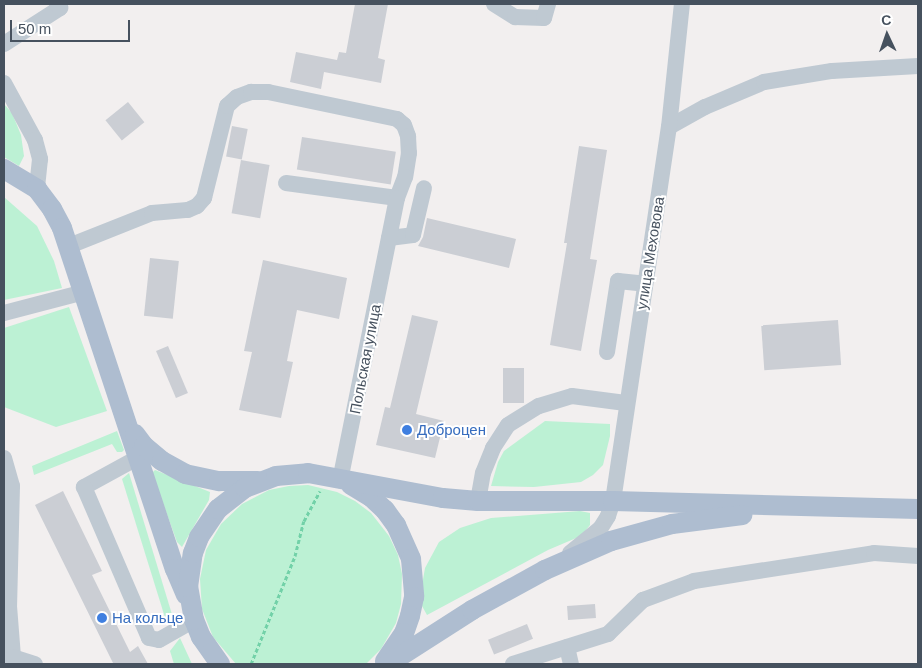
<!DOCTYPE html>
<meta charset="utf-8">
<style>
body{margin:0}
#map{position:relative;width:922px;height:668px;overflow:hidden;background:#f2efef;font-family:Arial,sans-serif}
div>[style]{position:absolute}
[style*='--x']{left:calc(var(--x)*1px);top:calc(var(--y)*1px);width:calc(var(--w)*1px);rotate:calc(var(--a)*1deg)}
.green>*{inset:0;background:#bcf1d4}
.building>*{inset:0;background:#cbced4;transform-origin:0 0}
.path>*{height:3px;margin-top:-1.5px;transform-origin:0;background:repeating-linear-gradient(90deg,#72d1a8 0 4px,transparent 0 6.5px)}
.minor>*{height:16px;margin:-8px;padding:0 8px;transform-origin:8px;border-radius:8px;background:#bfc9d2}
.major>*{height:20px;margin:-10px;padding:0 10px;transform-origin:10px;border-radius:10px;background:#aebdd0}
.dots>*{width:14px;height:14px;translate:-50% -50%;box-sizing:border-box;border:2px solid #fff;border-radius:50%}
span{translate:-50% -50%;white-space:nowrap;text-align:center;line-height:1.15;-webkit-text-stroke:4px #fff;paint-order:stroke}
.street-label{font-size:15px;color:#46515e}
.shop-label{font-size:15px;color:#366cbe}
.left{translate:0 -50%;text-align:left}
.frame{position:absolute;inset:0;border:5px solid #46515e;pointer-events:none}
.north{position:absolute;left:862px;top:10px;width:50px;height:50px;-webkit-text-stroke:4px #fff;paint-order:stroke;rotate:357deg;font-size:14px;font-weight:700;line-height:20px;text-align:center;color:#46515e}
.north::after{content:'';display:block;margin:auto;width:18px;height:22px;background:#46515e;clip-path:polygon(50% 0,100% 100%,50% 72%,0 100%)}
.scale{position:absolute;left:10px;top:20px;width:120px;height:22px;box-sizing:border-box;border:2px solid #46515e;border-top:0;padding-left:6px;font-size:15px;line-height:18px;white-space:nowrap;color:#46515e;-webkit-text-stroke:4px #fff;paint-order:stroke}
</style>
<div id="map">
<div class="green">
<i style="clip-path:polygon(4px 104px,12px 113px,21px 135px,24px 156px,19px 166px,4px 157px)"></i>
<i style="clip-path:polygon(4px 197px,37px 226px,54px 261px,62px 288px,4px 300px)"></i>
<i style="clip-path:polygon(69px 307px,107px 411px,56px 427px,4px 407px,4px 328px)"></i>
<i style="clip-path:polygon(545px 421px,610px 424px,610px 436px,603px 465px,593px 475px,581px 482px,534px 487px,491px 486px,498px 462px,504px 451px)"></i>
<i style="clip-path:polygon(117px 431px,124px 450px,122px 452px,117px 452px,112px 444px,34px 475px,32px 466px)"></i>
<i style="clip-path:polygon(155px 470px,210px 492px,209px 500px,182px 547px,177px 542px,152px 473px)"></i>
<i style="clip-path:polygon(129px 473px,174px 621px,173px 626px,167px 624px,122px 479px)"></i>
<i style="clip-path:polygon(308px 485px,337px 492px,355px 501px,371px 513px,389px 536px,398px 555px,402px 574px,401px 604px,396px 623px,381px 649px,366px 664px,236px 664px,213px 637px,202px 609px,200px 579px,206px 550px,221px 524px,242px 504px,269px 490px,289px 486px)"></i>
<i style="clip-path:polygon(580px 511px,590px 513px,590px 525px,581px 536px,548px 550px,427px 615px,422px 606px,421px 591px,425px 568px,439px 542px,460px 528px,491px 518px)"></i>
<i style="clip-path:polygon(180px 638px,192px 664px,174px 664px,170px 651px)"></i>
</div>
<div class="building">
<i style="clip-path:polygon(355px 4px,388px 4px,378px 58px,385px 60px,381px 83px,324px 72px,321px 89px,290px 82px,296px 52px,337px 60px,339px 52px,346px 53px)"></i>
<i style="left:128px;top:102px;width:26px;height:29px;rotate:51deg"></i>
<i style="left:232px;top:126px;width:16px;height:31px;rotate:11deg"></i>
<i style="left:302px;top:137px;width:95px;height:33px;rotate:9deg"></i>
<i style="clip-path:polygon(579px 146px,607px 150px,590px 259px,597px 260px,581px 351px,550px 345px,567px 243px,564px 243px)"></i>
<i style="left:241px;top:160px;width:29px;height:54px;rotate:10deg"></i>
<i style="clip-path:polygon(427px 218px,516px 239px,509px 268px,418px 246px,423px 237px)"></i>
<i style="left:150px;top:258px;width:29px;height:58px;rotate:6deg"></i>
<i style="clip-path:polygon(263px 260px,347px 278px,339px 319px,297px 310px,287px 361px,293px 362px,281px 418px,239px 410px,252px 352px,244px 351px)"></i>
<i style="clip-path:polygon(412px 315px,438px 321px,416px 414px,444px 421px,435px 458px,376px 445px,385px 407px,390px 408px)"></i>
<i style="left:838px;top:320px;width:45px;height:77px;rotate:86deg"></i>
<i style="left:168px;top:346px;width:51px;height:13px;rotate:67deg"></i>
<i style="left:503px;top:368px;width:21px;height:35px"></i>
<i style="clip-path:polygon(63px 491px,102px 571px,92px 575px,130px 652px,138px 646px,148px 664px,111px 664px,113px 663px,35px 505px)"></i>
<i style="left:595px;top:604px;width:14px;height:28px;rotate:86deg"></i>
<i style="left:527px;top:624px;width:16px;height:42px;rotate:68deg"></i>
</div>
<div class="path">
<i style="--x:251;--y:664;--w:117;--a:-67.8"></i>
<i style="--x:295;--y:556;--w:36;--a:-76"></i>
<i style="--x:304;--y:521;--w:34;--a:-62"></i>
</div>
<div class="minor">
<i style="--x:494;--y:4;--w:25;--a:32"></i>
<i style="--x:515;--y:17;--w:29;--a:2"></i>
<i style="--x:544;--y:18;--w:15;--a:-74"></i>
<i style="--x:4;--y:44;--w:67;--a:-32.7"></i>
<i style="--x:60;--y:8;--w:5;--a:-127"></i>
<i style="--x:4;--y:83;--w:65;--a:61.5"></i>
<i style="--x:35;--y:140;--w:20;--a:75"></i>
<i style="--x:40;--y:159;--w:30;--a:96"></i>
<i style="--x:669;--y:127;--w:41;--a:-29.1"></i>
<i style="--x:705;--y:107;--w:64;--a:-23"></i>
<i style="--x:764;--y:82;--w:69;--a:-9.2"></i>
<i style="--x:832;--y:71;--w:86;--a:-3.3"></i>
<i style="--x:286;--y:183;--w:112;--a:7.7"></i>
<i style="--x:389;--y:238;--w:24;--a:-7"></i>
<i style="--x:413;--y:235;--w:48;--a:-76.8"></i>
<i style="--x:69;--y:246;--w:89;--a:-21.7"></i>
<i style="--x:152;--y:213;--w:36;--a:-5"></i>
<i style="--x:188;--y:210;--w:10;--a:-24"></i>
<i style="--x:197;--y:206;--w:11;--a:-49"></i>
<i style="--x:204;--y:198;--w:95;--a:-76"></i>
<i style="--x:227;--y:106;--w:13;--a:-42"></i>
<i style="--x:237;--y:97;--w:15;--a:-20"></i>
<i style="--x:251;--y:92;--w:17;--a:0"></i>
<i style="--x:268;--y:92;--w:132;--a:11.8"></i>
<i style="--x:397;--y:119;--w:9;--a:41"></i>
<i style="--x:404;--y:125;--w:12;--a:70"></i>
<i style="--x:408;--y:136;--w:17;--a:87"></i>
<i style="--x:409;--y:153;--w:24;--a:99"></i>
<i style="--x:405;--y:177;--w:22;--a:111"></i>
<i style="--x:397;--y:198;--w:288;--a:101.4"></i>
<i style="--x:4;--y:313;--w:83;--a:-14.7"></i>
<i style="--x:607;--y:352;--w:72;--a:-81.2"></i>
<i style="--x:618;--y:281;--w:27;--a:6"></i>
<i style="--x:139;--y:457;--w:63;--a:151.4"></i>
<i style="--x:84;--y:487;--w:164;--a:66.7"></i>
<i style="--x:149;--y:638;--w:10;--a:11"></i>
<i style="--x:159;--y:640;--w:40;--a:-29.7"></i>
<i style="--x:4;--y:458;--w:29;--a:74"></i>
<i style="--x:12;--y:486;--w:120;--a:91.4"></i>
<i style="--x:9;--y:606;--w:51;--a:85.5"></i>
<i style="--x:478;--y:501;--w:28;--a:-80"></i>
<i style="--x:483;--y:473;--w:27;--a:-68"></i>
<i style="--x:493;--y:448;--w:27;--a:-57"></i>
<i style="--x:508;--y:425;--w:36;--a:-32"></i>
<i style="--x:539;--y:406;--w:34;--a:-17"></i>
<i style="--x:572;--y:396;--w:54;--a:7.4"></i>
<i style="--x:570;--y:553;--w:38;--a:-39"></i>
<i style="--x:600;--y:529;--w:15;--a:-58"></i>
<i style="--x:608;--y:516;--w:16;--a:-72"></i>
<i style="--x:613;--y:501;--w:378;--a:-81.5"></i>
<i style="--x:669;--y:127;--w:124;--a:-84"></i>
<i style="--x:567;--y:647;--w:17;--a:77"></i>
<i style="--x:4;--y:657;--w:9;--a:0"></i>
<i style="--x:13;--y:657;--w:23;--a:18"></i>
<i style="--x:513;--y:664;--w:100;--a:-17.5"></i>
<i style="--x:608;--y:634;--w:49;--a:-44.2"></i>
<i style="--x:643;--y:600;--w:54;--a:-20.4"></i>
<i style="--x:694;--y:581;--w:182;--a:-8.8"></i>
<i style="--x:874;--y:553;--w:44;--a:3.9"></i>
</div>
<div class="major">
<i style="--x:4;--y:169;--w:39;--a:31"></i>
<i style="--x:37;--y:189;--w:25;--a:53"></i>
<i style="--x:52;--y:209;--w:21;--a:62"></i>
<i style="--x:62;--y:228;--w:359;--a:71.7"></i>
<i style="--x:175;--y:569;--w:28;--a:67"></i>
<i style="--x:135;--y:434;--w:15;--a:53"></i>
<i style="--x:144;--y:446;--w:23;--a:40"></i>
<i style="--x:162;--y:461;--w:26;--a:29"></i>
<i style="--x:185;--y:474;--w:35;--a:12"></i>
<i style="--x:219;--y:481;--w:39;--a:0"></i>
<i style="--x:351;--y:485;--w:23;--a:31"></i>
<i style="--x:371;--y:497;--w:19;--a:43"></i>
<i style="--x:385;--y:510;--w:19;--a:54"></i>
<i style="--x:396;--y:525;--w:37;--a:66"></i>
<i style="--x:411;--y:559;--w:38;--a:85"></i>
<i style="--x:414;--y:597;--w:19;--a:102"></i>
<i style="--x:410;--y:616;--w:18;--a:109"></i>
<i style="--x:404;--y:633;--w:34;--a:124"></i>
<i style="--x:220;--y:664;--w:33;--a:-125"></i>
<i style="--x:201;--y:637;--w:18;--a:-112"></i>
<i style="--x:194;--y:620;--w:34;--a:-100"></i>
<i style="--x:188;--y:587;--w:34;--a:-82"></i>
<i style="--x:193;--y:553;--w:17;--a:-69"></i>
<i style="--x:199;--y:537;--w:34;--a:-56"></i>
<i style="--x:218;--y:509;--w:34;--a:-38"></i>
<i style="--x:245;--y:488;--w:33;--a:-21"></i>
<i style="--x:276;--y:476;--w:32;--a:-5"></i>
<i style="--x:308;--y:473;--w:137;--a:10.5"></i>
<i style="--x:443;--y:498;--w:35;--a:5"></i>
<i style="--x:478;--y:501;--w:135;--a:0"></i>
<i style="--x:613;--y:501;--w:305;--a:1.5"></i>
<i style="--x:388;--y:664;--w:100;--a:-32.7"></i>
<i style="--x:472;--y:610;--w:83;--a:-28.7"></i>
<i style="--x:545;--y:570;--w:72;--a:-23.7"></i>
<i style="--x:611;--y:541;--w:63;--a:-15.6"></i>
<i style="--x:672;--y:524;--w:71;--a:-7.3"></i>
</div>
<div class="dots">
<i style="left:407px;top:430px;background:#3f7fe0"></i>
<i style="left:102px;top:618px;background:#3f7fe0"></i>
</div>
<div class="street-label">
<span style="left:650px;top:253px;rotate:-81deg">улица Меховова</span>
<span style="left:365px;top:359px;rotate:-79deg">Польская улица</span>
</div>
<div class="shop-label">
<span class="left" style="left:417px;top:430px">Доброцен</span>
<span class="left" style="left:112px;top:618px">На кольце</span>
</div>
<div class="frame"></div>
<div class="north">С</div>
<div class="scale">50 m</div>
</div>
